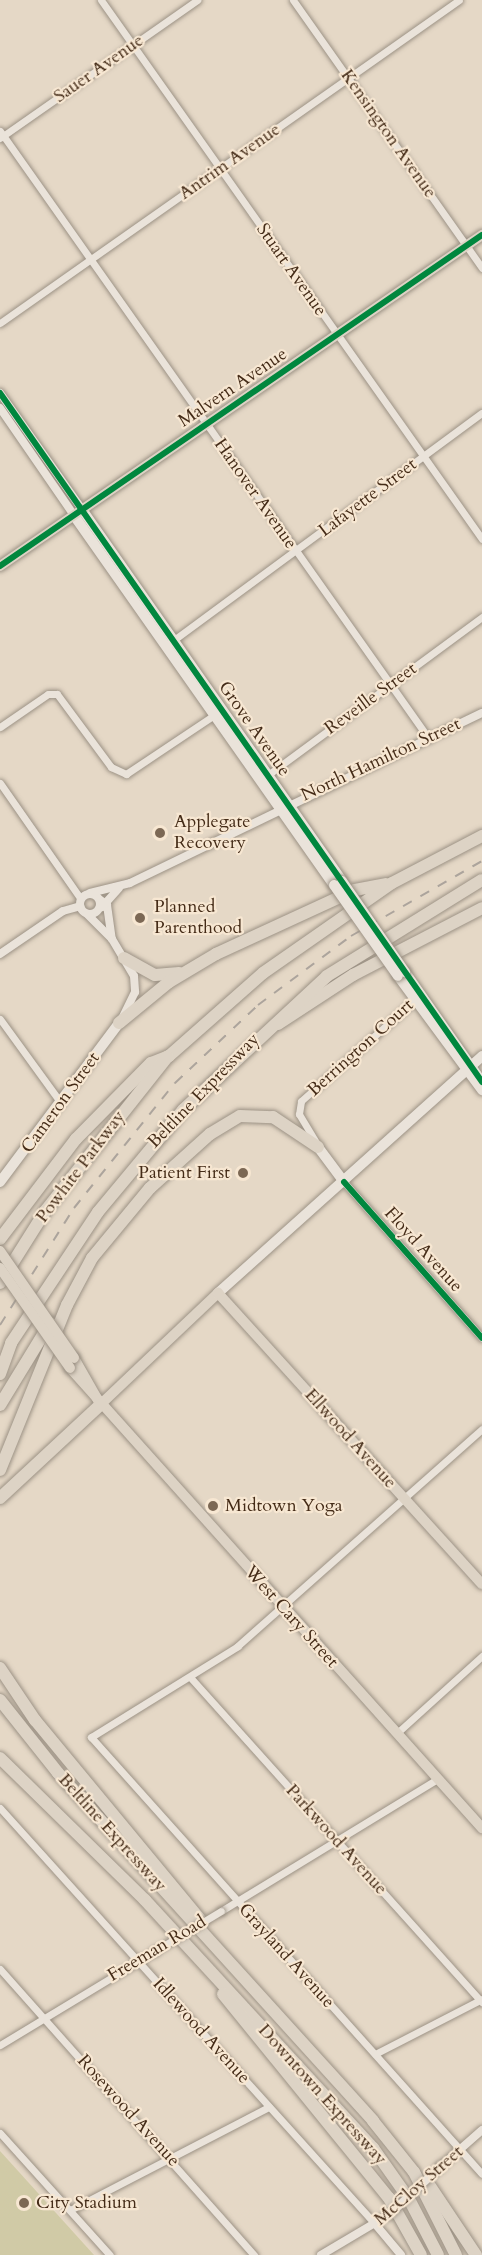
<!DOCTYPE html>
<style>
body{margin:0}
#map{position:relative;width:482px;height:2255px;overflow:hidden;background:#e5d8c6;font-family:Cardo,serif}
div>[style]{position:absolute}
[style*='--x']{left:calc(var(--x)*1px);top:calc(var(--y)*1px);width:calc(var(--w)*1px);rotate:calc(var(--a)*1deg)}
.green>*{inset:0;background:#d0caa6}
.roads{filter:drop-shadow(0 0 2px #9c9285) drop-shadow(0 0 2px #9c9285)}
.minor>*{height:7px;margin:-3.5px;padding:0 3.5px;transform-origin:3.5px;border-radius:3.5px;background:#eae3da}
.tertiary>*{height:8px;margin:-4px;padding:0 4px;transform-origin:4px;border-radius:4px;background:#eae3da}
.tertiary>.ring{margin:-4px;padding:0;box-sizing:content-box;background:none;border:8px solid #eae3da;border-radius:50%}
.secondary>*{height:10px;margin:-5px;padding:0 5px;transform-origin:5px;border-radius:5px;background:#eae3da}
.primary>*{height:10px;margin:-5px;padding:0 5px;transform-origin:5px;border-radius:5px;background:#ddd3c5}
.motorway>*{height:12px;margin:-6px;padding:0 6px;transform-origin:6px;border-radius:6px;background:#ddd3c5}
.rail>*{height:2px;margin-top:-1px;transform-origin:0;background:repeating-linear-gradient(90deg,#aca49c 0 10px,transparent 0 20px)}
.bridges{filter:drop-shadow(0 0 2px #9c9285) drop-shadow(0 0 2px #9c9285)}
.minor-bridge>*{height:7px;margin:-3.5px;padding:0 3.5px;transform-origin:3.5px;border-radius:3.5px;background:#eae3da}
.tertiary-bridge>*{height:8px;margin:-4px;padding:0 4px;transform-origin:4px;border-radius:4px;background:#eae3da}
.secondary-bridge>*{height:10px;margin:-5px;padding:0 5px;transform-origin:5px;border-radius:5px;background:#eae3da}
.primary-bridge>*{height:10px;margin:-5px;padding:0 5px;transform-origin:5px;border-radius:5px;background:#ddd3c5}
.cycleway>*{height:6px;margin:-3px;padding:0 3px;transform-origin:3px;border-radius:3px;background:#00873e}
.dots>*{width:16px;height:16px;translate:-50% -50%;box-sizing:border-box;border:3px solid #f7e7d2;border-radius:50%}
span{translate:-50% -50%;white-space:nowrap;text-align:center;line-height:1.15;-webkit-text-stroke:4.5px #f7e7d2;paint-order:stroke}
.street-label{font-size:18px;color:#442b17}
.poi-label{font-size:18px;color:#442b17}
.left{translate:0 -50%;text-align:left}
.right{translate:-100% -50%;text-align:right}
</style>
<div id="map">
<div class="green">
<i style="clip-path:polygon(0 2151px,94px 2255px,0 2255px)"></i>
</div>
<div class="roads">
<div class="minor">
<i style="--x:101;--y:0;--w:660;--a:54.74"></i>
<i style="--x:293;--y:0;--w:328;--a:54.8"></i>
<i style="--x:0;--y:131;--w:744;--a:54.79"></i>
<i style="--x:0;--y:138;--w:241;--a:-35"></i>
<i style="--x:0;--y:323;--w:561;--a:-35.13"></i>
<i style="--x:171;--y:642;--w:386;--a:-36.4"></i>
<i style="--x:0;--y:727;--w:58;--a:-34.5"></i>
<i style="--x:48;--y:694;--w:9;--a:0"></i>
<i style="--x:57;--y:694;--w:91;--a:53.5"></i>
<i style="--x:111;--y:767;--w:17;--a:25"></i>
<i style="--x:126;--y:774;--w:110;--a:-33.8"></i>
<i style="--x:265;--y:777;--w:270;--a:-36.4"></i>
<i style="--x:0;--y:783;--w:141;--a:55.1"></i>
<i style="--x:0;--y:1019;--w:104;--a:54"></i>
<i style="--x:317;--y:1144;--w:35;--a:-121"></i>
<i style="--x:299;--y:1114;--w:13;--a:-81"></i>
<i style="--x:301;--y:1101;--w:157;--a:-41.6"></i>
<i style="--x:344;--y:1182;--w:208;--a:48.5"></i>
<i style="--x:482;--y:1429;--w:327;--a:138.4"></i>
<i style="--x:238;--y:1646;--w:173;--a:148.2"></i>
<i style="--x:91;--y:1737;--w:586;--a:48.18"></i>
<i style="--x:190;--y:1677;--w:437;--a:48.1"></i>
<i style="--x:397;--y:1733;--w:115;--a:-42.2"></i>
<i style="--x:0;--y:1808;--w:561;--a:47.96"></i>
<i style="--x:221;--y:1911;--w:253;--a:-31.4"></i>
<i style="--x:0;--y:1969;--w:383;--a:48.4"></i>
<i style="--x:0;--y:2045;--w:181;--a:-31.2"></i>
<i style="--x:375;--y:2054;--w:120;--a:-27.2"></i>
<i style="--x:0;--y:2133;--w:164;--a:48"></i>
<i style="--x:70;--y:2210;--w:224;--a:-27.4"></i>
</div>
<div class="tertiary">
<i style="--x:0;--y:393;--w:141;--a:54.8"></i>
<i style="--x:0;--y:408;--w:129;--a:55.4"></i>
<i style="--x:90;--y:893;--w:41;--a:-14"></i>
<i style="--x:130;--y:883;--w:391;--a:-25.8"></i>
<i class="ring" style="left:80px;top:894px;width:12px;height:12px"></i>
<i style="--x:99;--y:899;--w:10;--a:37"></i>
<i style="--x:107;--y:905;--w:34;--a:82"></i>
<i style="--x:102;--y:907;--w:25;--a:-48"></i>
<i style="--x:87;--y:914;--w:35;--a:45"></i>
<i style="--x:112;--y:939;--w:43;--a:59.3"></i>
<i style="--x:134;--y:976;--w:16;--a:86"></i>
<i style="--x:135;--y:992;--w:28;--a:116"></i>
<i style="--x:0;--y:954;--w:76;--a:-34.3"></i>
<i style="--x:63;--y:911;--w:18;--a:-16"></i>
<i style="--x:440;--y:2167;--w:56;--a:-41.4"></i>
<i style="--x:376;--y:2225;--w:39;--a:50"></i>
<i style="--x:321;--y:2255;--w:80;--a:-30.7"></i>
</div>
<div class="secondary">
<i style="--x:81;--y:508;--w:455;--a:55"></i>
<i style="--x:73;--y:514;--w:454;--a:54.9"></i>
<i style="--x:405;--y:972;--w:134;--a:55"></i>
<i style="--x:398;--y:976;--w:142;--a:53.6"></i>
<i style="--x:318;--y:1147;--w:44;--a:53.4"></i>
<i style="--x:0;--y:1182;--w:199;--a:-53.2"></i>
<i style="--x:218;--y:1293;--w:355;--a:-41.9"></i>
</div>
<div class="primary">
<i style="--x:0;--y:566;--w:585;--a:-34.48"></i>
<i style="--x:74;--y:1358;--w:51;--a:60.4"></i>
<i style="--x:70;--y:1368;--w:618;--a:48.15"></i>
<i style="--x:100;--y:1405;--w:163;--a:-43.5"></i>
<i style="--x:218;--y:1293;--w:393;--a:47.8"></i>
</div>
<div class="motorway">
<i style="--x:124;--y:958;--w:35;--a:29"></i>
<i style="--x:155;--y:975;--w:24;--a:-5"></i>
<i style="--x:119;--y:1023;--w:65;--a:-39.4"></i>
<i style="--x:169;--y:982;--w:55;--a:-30.8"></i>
<i style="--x:216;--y:954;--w:153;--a:-24.7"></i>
<i style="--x:355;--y:890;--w:31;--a:-11"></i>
<i style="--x:278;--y:1024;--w:90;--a:-33.2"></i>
<i style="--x:353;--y:975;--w:145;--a:-27.4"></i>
<i style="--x:0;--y:1239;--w:126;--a:-52.8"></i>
<i style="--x:76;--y:1139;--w:107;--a:-45.4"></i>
<i style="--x:151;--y:1063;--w:19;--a:-21"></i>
<i style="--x:169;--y:1056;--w:125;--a:-41.4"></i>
<i style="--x:263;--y:973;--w:157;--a:-34.9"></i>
<i style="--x:392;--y:883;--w:102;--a:-27.6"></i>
<i style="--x:0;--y:1283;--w:86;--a:-57.8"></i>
<i style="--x:46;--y:1210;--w:196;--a:-51.6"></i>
<i style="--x:0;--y:1374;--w:33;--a:-70"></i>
<i style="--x:11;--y:1343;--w:157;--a:-56.4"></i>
<i style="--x:98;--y:1212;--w:133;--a:-50.2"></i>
<i style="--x:183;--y:1110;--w:197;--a:-42.9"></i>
<i style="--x:327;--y:976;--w:182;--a:-31.8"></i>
<i style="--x:0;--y:1405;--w:96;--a:-58.6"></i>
<i style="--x:0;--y:1470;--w:178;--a:-67.9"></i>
<i style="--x:67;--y:1305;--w:53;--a:-62"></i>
<i style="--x:92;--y:1258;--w:91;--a:-50.4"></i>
<i style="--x:150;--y:1188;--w:81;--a:-42"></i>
<i style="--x:210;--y:1134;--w:35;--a:-31"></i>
<i style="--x:240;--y:1116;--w:33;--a:2"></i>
<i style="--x:273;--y:1117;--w:54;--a:33.7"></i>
<i style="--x:0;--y:1498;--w:137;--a:-42.9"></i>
<i style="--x:0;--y:1668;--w:63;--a:56.1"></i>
<i style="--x:35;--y:1720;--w:261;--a:50.4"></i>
<i style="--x:0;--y:1700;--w:93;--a:51.5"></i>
<i style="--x:58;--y:1773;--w:469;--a:47.8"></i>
<i style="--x:373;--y:2121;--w:65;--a:51.2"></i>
<i style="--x:414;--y:2172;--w:93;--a:63.2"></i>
<i style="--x:0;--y:1758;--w:203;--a:44.4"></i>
<i style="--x:145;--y:1900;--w:337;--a:47.4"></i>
<i style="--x:373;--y:2148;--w:62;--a:54.8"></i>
<i style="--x:409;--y:2199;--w:63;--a:62.6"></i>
<i style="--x:223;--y:1994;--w:263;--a:50.9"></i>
<i style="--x:389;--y:2198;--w:65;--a:60.7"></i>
<i style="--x:430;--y:2186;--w:83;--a:56.3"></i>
</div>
</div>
<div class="rail">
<i style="--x:0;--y:1325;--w:138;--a:-57.7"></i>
<i style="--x:74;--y:1208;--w:161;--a:-51.1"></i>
<i style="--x:175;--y:1083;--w:114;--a:-43.2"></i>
<i style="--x:258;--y:1005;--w:116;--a:-36.6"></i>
<i style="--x:351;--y:936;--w:151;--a:-29.8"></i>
</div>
<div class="bridges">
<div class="minor-bridge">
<i style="--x:155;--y:1951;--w:77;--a:-31.2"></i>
</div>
<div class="tertiary-bridge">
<i style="--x:390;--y:2214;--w:69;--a:-43.2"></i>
</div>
<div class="secondary-bridge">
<i style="--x:342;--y:881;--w:111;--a:55.3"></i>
<i style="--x:334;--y:885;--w:111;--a:54.9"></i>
</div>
<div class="primary-bridge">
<i style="--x:0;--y:1251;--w:130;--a:55.3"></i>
<i style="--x:0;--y:1268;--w:122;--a:55"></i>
</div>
</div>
<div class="cycleway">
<i style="--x:0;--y:393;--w:841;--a:55.02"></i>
<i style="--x:0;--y:566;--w:585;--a:-34.48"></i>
<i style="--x:344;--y:1182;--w:208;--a:48.5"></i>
</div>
<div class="dots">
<i style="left:160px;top:833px;background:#7c6854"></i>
<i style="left:140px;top:918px;background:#7c6854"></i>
<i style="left:243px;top:1173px;background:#7c6854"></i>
<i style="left:213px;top:1506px;background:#7c6854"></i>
<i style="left:24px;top:2203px;background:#7c6854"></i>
</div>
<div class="street-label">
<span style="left:99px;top:69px;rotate:-35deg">Sauer Avenue</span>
<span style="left:388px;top:134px;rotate:55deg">Kensington Avenue</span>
<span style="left:230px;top:162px;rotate:-35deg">Antrim Avenue</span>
<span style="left:291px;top:270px;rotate:55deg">Stuart Avenue</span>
<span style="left:233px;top:388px;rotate:-34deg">Malvern Avenue</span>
<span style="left:255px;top:494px;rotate:55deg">Hanover Avenue</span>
<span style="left:368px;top:498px;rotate:-37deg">Lafayette Street</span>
<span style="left:371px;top:699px;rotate:-36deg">Reveille Street</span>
<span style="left:254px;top:729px;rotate:55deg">Grove Avenue</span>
<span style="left:381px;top:760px;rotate:-25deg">North Hamilton Street</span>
<span style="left:361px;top:1048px;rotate:-42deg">Berrington Court</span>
<span style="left:204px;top:1091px;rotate:-46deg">Beltline Expressway</span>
<span style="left:61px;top:1103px;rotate:-54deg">Cameron Street</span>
<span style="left:81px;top:1167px;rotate:-53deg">Powhite Parkway</span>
<span style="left:423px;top:1250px;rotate:48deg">Floyd Avenue</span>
<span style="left:350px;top:1439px;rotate:48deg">Ellwood Avenue</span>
<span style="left:291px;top:1617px;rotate:48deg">West Cary Street</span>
<span style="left:112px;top:1833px;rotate:48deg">Beltline Expressway</span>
<span style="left:336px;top:1840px;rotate:48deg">Parkwood Avenue</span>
<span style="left:157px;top:1949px;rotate:-31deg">Freeman Road</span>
<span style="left:286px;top:1956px;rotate:48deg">Grayland Avenue</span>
<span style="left:201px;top:2031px;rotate:48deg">Idlewood Avenue</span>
<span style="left:322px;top:2095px;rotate:48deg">Downtown Expressway</span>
<span style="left:128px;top:2111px;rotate:48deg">Rosewood Avenue</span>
<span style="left:419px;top:2186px;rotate:-41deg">McCloy Street</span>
</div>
<div class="poi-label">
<span class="left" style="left:174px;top:833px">Applegate<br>Recovery</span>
<span class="left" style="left:154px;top:918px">Planned<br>Parenthood</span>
<span class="right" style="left:230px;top:1173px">Patient First</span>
<span class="left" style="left:225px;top:1506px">Midtown Yoga</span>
<span class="left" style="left:36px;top:2203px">City Stadium</span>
</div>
</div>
